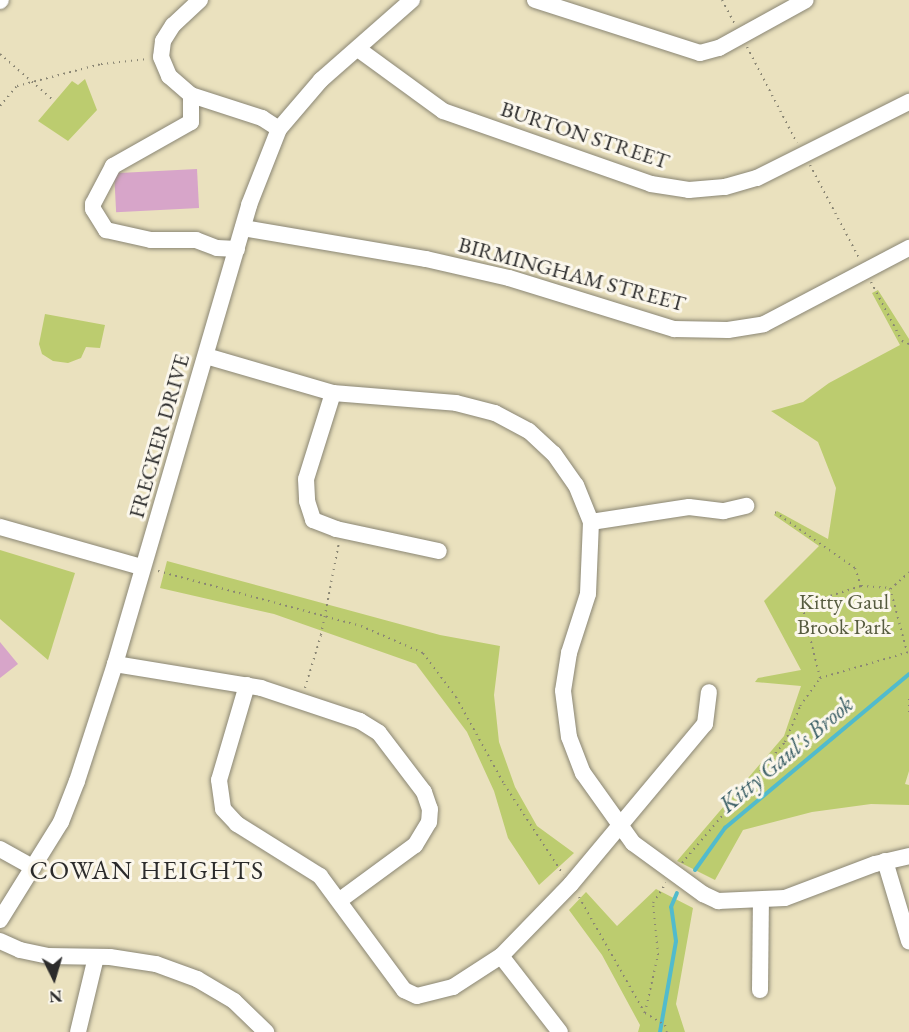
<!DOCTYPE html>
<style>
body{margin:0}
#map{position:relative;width:909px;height:1032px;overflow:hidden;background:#eae1be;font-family:"EB Garamond",serif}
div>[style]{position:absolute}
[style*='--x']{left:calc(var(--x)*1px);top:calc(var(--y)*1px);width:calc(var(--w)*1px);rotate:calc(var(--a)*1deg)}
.green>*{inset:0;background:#bccc6f}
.stream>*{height:4px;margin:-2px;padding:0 2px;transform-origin:2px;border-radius:2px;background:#51bbcd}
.building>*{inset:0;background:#d7a5c9;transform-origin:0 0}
.path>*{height:2px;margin-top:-1px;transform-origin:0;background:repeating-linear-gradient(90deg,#8a8674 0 1.5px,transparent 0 6px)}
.roads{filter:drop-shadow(0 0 2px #8a8674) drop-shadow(0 0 2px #8a8674)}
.minor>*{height:16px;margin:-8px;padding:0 8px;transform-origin:8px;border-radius:8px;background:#fff}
span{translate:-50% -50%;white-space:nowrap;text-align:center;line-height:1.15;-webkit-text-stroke:6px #fbf7ec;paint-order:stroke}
.street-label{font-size:22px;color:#2b2b2b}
.park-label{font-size:22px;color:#565b3f}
.water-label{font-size:24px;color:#385d64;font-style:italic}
.quarter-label{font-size:26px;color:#2b2b2b;letter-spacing:1.5px}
.north{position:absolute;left:24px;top:948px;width:60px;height:60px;-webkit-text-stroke:4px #fbf7ec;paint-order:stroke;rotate:175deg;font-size:16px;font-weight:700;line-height:24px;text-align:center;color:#2b2b2b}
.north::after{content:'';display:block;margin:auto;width:21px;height:27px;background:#2b2b2b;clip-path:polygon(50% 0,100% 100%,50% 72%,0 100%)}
</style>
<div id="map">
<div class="green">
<i style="clip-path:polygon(85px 79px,97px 110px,68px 141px,38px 121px,72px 81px,78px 85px)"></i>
<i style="clip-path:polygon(878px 290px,909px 339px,909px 771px,905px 784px,909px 785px,909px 805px,871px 804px,812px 812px,743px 830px,715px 880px,677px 861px,784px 736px,801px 686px,755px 682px,758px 678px,801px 670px,764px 601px,819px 546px,774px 515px,777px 511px,828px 539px,836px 488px,818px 442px,771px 411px,803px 402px,829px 383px,900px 345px,872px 293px)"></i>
<i style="clip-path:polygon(45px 314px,105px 325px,100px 348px,86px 347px,81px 358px,68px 363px,53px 361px,42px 354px,39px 344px)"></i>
<i style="clip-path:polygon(0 550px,75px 573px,48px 660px,0 619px)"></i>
<i style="clip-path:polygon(167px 561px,440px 635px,500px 646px,494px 695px,499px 742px,515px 787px,537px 826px,574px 853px,539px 885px,508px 838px,494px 791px,467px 732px,416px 664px,274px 614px,160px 588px)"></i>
<i style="clip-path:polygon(656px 889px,693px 908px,676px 1004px,685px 1032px,638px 1032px,640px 1025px,602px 955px,569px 910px,586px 892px,617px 926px)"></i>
</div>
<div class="stream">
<i style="--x:695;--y:870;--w:52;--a:-54.5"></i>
<i style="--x:725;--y:828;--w:240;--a:-39.9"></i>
<i style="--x:660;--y:1032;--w:92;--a:-80"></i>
<i style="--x:676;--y:941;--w:34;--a:-98"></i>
<i style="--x:671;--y:907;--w:15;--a:-67"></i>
</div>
<div class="building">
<i style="left:197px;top:169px;width:39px;height:83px;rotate:87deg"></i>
<i style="clip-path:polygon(0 642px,18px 664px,0 678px)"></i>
</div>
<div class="path">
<i style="--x:722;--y:0;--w:27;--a:62"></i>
<i style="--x:747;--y:47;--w:108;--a:62.5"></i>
<i style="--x:0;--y:54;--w:69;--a:40.9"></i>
<i style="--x:0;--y:106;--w:26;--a:-50"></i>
<i style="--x:17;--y:86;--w:87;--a:-14.7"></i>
<i style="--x:101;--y:64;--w:47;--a:-6.1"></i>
<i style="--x:810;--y:165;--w:105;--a:62.2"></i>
<i style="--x:871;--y:282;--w:67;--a:62.3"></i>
<i style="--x:902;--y:341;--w:8;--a:23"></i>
<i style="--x:775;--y:512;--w:98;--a:35"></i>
<i style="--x:855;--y:568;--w:19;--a:72"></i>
<i style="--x:158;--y:571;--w:210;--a:15.2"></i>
<i style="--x:361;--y:626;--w:68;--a:23.5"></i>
<i style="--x:423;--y:653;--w:55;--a:53.1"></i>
<i style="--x:456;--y:697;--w:99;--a:61.1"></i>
<i style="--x:504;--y:784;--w:108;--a:56.8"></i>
<i style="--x:886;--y:593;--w:31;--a:-42"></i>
<i style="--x:820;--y:678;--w:75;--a:-103.9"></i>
<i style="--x:802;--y:605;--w:62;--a:-17.9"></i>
<i style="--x:861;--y:586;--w:29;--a:4"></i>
<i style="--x:890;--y:588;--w:66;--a:75.1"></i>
<i style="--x:305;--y:688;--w:55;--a:-73.2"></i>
<i style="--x:321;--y:635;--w:95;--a:-79"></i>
<i style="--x:909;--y:699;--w:13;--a:90"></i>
<i style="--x:682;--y:863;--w:159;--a:-49.6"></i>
<i style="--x:785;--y:742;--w:39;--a:-67"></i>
<i style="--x:800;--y:706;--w:34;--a:-54"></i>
<i style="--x:820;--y:678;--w:93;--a:-16.3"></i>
<i style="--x:579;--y:897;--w:133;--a:60.4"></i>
<i style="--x:645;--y:1013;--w:23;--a:31"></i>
<i style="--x:665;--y:1025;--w:7;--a:74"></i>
<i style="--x:645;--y:1013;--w:59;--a:-77.4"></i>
<i style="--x:658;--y:955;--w:52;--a:-95.5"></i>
<i style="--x:653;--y:903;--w:24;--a:-57"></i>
</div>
<div class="roads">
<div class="minor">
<i style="--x:200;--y:0;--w:37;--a:137"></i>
<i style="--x:173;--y:25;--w:19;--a:122"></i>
<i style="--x:163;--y:41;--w:16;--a:97"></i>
<i style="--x:161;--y:57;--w:21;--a:67"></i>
<i style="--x:169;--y:76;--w:29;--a:41"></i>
<i style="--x:191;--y:95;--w:75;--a:17.9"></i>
<i style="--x:262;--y:118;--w:20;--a:33"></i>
<i style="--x:535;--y:0;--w:173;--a:17.8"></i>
<i style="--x:700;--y:53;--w:20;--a:-15"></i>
<i style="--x:719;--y:48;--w:99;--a:-28.9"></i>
<i style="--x:0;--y:1;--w:1;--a:-45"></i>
<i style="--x:358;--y:49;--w:105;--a:36.1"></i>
<i style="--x:443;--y:111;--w:220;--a:19.3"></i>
<i style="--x:651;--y:184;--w:38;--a:9"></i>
<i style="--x:689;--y:190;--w:36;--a:-5"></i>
<i style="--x:725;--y:187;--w:33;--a:-16"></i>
<i style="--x:757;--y:178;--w:170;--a:-26.6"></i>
<i style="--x:191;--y:95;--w:27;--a:90"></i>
<i style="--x:191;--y:122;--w:90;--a:150.6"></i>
<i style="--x:113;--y:166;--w:43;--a:117.8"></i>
<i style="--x:93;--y:204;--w:5;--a:90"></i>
<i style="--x:93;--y:209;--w:25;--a:58"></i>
<i style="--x:106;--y:230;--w:46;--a:12.5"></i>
<i style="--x:151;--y:240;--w:45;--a:0"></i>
<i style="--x:196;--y:240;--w:22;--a:21"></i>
<i style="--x:217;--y:248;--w:20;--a:3"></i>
<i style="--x:243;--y:228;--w:186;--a:9.6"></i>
<i style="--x:426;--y:259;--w:85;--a:12.9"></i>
<i style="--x:509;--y:278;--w:173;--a:17.2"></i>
<i style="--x:674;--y:329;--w:54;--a:1.1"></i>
<i style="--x:728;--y:330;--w:36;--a:-9"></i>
<i style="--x:764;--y:324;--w:164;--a:-27.7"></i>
<i style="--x:206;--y:356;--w:132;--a:16.2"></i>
<i style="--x:333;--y:393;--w:123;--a:4.6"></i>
<i style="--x:456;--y:403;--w:40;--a:14.4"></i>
<i style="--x:495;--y:413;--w:38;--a:28"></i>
<i style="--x:529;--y:431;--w:34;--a:43"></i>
<i style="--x:554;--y:454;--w:38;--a:55"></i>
<i style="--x:576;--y:485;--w:40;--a:68"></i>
<i style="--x:591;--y:522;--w:72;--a:92.4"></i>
<i style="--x:588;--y:594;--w:62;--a:107.9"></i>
<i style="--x:569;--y:653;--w:38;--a:99"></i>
<i style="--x:563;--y:691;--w:46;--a:82.6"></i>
<i style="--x:569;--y:737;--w:39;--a:69"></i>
<i style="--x:583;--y:773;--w:86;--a:54.5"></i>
<i style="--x:633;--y:843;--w:87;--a:36.1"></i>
<i style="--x:703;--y:894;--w:17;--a:25"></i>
<i style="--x:718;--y:901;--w:67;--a:-2.6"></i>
<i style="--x:785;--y:898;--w:96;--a:-20.7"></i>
<i style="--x:875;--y:864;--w:35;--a:-13"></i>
<i style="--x:333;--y:393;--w:90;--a:107.4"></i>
<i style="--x:306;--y:479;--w:22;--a:87"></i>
<i style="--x:307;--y:501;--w:20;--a:72"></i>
<i style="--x:313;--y:520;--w:25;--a:21"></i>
<i style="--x:336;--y:529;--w:105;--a:12.1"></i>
<i style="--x:591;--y:522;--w:99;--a:-8.7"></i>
<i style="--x:689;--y:507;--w:35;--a:7"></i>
<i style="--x:724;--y:511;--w:23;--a:-13"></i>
<i style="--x:0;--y:527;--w:147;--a:15.8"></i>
<i style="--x:115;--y:664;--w:148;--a:9.3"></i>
<i style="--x:261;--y:688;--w:104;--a:18.4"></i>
<i style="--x:360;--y:721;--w:22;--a:32"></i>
<i style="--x:379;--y:733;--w:74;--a:52.7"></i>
<i style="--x:424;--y:792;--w:18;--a:71"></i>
<i style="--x:430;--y:809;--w:13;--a:94"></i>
<i style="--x:429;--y:822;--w:27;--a:121"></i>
<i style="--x:415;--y:845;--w:93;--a:143.7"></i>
<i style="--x:247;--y:685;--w:99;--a:106.4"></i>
<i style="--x:219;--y:780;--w:29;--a:82"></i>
<i style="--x:223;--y:809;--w:21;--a:47"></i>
<i style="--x:237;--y:824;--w:98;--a:32.1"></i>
<i style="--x:320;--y:876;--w:142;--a:53.6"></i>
<i style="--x:404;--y:990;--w:14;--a:25"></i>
<i style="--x:417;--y:996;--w:37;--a:-14"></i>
<i style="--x:453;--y:987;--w:57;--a:-32.9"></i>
<i style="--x:501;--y:956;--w:100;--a:-45.8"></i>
<i style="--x:571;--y:884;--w:209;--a:-50.1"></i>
<i style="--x:705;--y:724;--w:32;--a:-83"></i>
<i style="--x:0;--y:849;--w:38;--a:29"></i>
<i style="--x:885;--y:861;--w:84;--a:73.3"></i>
<i style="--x:0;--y:920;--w:115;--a:-58.1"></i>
<i style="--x:61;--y:822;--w:44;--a:-68.7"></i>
<i style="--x:77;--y:781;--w:123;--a:-72"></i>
<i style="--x:115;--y:664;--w:478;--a:-73.7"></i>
<i style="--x:249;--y:205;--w:82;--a:-68.5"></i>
<i style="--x:279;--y:129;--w:65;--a:-49.4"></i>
<i style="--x:321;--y:80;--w:121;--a:-41.3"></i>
<i style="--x:0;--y:941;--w:22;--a:24"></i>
<i style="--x:20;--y:950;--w:29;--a:12"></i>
<i style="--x:48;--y:956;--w:62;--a:0.9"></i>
<i style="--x:110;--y:957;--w:47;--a:8.7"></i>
<i style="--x:156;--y:964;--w:44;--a:20.1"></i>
<i style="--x:197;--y:979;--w:43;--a:30.7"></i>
<i style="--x:234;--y:1001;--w:45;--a:44.1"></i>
<i style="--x:501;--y:956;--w:96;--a:52.2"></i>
<i style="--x:760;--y:990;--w:90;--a:-89.4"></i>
<i style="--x:78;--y:1032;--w:77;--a:-76.5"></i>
</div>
</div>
<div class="street-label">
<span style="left:585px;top:135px;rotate:18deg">BURTON STREET</span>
<span style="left:572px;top:274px;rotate:15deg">BIRMINGHAM STREET</span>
<span style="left:159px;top:436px;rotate:-74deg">FRECKER DRIVE</span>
</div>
<div class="park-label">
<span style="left:844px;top:614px">Kitty Gaul<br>Brook Park</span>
</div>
<div class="water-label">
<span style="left:786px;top:754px;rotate:-40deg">Kitty Gaul's Brook</span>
</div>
<div class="quarter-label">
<span style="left:147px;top:871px">COWAN HEIGHTS</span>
</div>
<div class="north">N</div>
</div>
